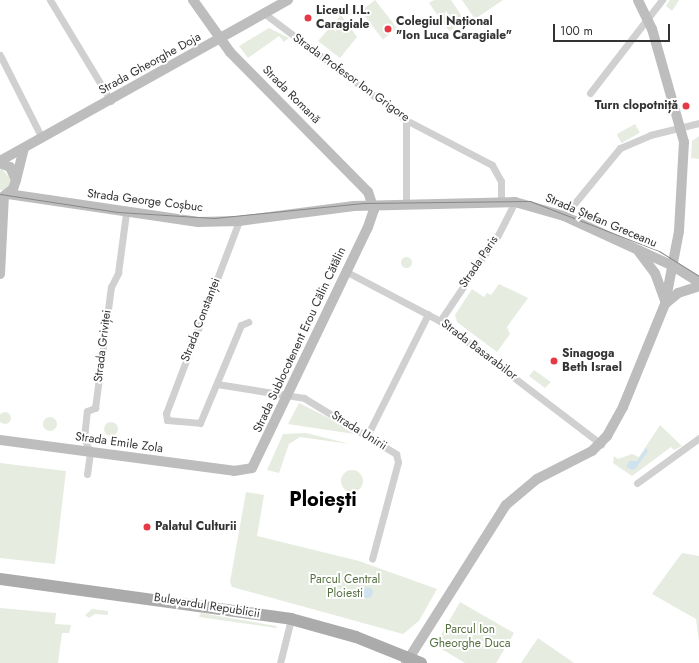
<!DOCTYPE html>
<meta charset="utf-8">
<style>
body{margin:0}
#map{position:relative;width:699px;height:663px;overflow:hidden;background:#fff;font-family:Jost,sans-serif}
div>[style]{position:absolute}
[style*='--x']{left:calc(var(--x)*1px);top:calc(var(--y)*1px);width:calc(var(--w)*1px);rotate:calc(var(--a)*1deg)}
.green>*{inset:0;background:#e6ecdf;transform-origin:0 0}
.round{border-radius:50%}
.water>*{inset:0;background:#cfe2ee}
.street>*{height:7px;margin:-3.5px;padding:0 3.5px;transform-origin:3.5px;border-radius:3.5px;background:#d0d0d0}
.secondary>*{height:10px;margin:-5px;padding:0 5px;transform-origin:5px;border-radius:5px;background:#bdbdbd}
.primary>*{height:12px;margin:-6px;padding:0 6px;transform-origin:6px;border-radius:6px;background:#ababab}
.tram>*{height:1px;margin:-0.5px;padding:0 0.5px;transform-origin:0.5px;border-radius:0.5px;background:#888}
.dots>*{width:11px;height:11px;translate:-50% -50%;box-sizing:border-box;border:2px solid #fff;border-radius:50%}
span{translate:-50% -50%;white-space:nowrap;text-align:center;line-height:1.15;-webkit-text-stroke:4px #fff;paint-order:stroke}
.poi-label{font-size:12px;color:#333;font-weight:700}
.left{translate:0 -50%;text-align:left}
.right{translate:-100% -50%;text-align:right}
.street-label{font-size:12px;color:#333}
.park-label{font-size:12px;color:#56703f}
.town-label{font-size:20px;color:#000;font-weight:700}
.scale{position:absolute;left:553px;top:24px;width:117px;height:18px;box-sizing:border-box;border:2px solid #333;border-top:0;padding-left:5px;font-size:12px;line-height:14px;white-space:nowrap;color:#333;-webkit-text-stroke:3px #fff;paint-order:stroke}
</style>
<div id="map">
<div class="green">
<i style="left:375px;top:0;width:36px;height:18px;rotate:52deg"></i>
<i style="clip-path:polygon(434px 0,451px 0,465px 21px,449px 31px,429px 3px)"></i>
<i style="clip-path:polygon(462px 0,503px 0,475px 19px)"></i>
<i style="clip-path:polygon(670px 0,679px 0,672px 11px,666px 6px)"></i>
<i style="clip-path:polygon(341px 15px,357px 37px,340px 58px,318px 41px)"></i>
<i style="clip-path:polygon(269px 28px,289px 38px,284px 42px,279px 36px,248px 58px,239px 46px)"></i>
<i style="left:635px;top:124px;width:10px;height:21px;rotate:61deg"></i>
<i style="clip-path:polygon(699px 136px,699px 159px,691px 158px,692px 141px)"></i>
<i style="clip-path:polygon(0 167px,12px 180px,7px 191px,0 190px)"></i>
<i class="round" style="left:400.5px;top:256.5px;width:11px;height:11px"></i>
<i style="clip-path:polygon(499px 284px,528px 298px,507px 327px,510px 334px,497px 352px,457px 322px,455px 315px,472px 289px,484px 297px,487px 293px,491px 295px)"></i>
<i style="clip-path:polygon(534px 370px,551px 382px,545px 388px,529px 376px)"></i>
<i style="clip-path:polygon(299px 403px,354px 431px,354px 434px,288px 424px)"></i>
<i class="round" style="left:-1px;top:412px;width:12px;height:12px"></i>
<i class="round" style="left:43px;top:417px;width:14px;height:14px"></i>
<i class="round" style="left:104px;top:422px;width:14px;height:14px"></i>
<i style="clip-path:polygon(660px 425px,682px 446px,674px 450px,671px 447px,632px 476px,613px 463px,614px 456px,618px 459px,632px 454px,639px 457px)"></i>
<i style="clip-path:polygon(306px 433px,350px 444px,300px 437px,289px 444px,279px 473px,267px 470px,283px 434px)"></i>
<i style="clip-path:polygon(0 463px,66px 471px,55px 564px,0 558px)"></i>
<i class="round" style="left:341px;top:470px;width:22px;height:22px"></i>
<i style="clip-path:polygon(246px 492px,264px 495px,257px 536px,359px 561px,437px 589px,419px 621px,403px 634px,232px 587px,230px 582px)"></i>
<i style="clip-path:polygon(682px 553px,699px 556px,699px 641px,696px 619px,652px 594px)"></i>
<i style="clip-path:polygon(460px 602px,514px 633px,496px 663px,465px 663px,435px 645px)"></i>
<i style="clip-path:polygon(0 608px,56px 613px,55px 624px,71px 625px,69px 633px,62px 633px,58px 663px,0 663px)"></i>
<i style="clip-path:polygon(92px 609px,108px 611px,108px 615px,95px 614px,89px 618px,85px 615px)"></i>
<i style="clip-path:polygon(201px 613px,276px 626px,277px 628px,199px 617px)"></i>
<i style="clip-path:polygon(538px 638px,574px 663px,521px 663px)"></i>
</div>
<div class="water">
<i style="clip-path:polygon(646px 448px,648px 451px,636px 468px,632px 470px,626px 467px,629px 461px,637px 461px)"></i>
<i class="round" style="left:361.5px;top:586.5px;width:11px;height:11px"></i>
</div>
<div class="street">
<i style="--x:50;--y:0;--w:118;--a:58.9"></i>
<i style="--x:265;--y:14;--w:176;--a:36.9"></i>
<i style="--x:406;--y:120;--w:97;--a:27.6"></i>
<i style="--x:492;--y:165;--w:18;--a:61"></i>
<i style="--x:501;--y:181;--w:19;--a:90"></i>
<i style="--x:0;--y:55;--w:93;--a:63.2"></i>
<i style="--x:590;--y:93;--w:118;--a:-52.3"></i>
<i style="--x:406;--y:120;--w:83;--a:90"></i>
<i style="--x:564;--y:216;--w:88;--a:-50.5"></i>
<i style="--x:620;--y:148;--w:33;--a:-23"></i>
<i style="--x:650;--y:135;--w:50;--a:-13.8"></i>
<i style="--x:239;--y:221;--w:205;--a:110.8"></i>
<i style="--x:166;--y:413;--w:7;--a:82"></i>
<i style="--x:167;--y:420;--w:33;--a:5"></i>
<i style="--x:200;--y:423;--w:106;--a:-67.3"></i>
<i style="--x:241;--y:325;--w:8;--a:-23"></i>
<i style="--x:347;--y:272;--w:105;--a:27.8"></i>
<i style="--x:440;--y:321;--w:203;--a:37.4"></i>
<i style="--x:440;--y:321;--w:104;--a:-56"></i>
<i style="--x:498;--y:235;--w:37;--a:-63"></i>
<i style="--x:217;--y:384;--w:88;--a:9.1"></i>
<i style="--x:304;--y:398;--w:108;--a:31.3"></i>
<i style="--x:396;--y:454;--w:8;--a:76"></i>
<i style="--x:398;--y:462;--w:100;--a:105"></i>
<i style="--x:368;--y:434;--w:134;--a:-63.4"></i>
<i style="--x:87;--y:474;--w:22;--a:-82"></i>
<i style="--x:90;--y:452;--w:15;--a:-113"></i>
<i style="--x:84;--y:438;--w:27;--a:-84"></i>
<i style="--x:87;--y:411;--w:9;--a:-21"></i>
<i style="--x:95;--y:408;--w:122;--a:-82.5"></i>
<i style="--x:111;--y:287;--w:16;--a:-63"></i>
<i style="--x:118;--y:273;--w:61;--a:-82.4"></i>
<i style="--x:637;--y:483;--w:77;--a:-36"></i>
<i style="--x:280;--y:663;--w:45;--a:-76"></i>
</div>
<div class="secondary">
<i style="--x:0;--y:161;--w:330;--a:-29.2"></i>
<i style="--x:0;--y:163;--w:11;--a:22"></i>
<i style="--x:10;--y:167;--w:14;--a:65"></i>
<i style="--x:16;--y:180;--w:9;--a:108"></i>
<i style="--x:13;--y:189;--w:11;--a:142"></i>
<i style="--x:16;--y:180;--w:33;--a:-76"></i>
<i style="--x:8;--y:194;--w:192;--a:8.4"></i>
<i style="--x:198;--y:222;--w:41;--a:-1.4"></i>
<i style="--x:239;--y:221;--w:116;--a:-7.4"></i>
<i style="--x:354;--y:206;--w:161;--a:-1.4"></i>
<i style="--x:515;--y:202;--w:51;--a:15.9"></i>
<i style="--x:564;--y:216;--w:120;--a:24.6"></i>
<i style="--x:673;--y:266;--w:31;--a:32"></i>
<i style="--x:639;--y:252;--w:26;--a:53"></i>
<i style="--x:655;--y:273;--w:30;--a:70"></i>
<i style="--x:0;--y:274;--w:78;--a:-87.1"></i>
<i style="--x:665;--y:304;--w:17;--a:-40"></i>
<i style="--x:678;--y:293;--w:22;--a:-18"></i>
<i style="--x:0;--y:440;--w:236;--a:7.5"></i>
<i style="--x:234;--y:471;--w:18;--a:-9"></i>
<i style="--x:252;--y:468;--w:267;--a:-64.3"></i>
<i style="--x:368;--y:227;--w:18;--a:-71"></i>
<i style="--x:374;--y:210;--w:19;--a:-108"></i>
<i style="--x:368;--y:192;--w:197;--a:-134.6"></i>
<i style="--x:230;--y:52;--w:64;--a:-125.4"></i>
<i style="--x:406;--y:663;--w:187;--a:-57.7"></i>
<i style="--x:506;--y:505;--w:40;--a:-40"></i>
<i style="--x:537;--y:479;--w:62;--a:-27"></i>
<i style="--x:592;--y:451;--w:21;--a:-45"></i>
<i style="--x:607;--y:436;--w:33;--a:-61"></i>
<i style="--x:623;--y:407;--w:111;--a:-67.8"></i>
<i style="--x:665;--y:304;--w:74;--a:-79.1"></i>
<i style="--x:679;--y:231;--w:89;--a:-86.8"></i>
<i style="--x:684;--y:142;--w:117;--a:-105.8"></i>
<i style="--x:652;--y:29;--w:32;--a:-116"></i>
</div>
<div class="primary">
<i style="--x:0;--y:579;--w:294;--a:7.8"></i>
<i style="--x:291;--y:619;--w:67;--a:15.5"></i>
<i style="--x:356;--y:637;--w:70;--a:21.8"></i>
</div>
<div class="tram">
<i style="--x:0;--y:194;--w:119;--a:8.7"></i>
<i style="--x:118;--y:212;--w:96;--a:3.6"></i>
<i style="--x:214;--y:218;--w:150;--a:-5.7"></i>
<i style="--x:363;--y:203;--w:167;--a:-0.7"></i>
<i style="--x:530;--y:201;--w:138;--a:21.2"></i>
<i style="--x:659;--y:251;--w:47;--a:32"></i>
</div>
<div class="dots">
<i style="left:308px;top:18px;background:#e63946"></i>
<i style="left:388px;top:29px;background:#e63946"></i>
<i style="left:686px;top:106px;background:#e63946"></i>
<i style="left:554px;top:361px;background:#e63946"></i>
<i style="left:147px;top:527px;background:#e63946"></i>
</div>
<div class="poi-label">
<span class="left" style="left:316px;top:18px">Liceul I.L.<br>Caragiale</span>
<span class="left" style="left:396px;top:29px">Colegiul Național<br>"Ion Luca Caragiale"</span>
<span class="right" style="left:678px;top:106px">Turn clopotniță</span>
<span class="left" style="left:562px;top:361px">Sinagoga<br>Beth Israel</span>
<span class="left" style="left:155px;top:527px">Palatul Culturii</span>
</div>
<div class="street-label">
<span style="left:150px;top:64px;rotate:-29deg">Strada Gheorghe Doja</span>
<span style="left:351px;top:78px;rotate:36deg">Strada Profesor Ion Grigore</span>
<span style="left:291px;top:95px;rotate:45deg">Strada Romană</span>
<span style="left:145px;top:201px;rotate:7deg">Strada George Coșbuc</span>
<span style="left:601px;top:221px;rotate:23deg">Strada Ștefan Greceanu</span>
<span style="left:479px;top:262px;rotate:-56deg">Strada Paris</span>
<span style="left:201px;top:320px;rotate:-69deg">Strada Constanței</span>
<span style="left:300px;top:340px;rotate:-65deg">Strada Sublocotenent Erou Călin Cătălin</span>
<span style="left:103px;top:346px;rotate:-83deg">Strada Griviței</span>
<span style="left:479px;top:350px;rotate:37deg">Strada Basarabilor</span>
<span style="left:359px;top:431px;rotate:32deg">Strada Unirii</span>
<span style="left:119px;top:443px;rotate:8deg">Strada Emile Zola</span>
<span style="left:207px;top:606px;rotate:9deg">Bulevardul Republicii</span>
</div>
<div class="park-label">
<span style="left:345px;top:587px">Parcul Central<br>Ploiesti</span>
<span style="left:470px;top:637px">Parcul Ion<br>Gheorghe Duca</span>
</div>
<div class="town-label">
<span style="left:323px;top:499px">Ploiești</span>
</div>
<div class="scale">100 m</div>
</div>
